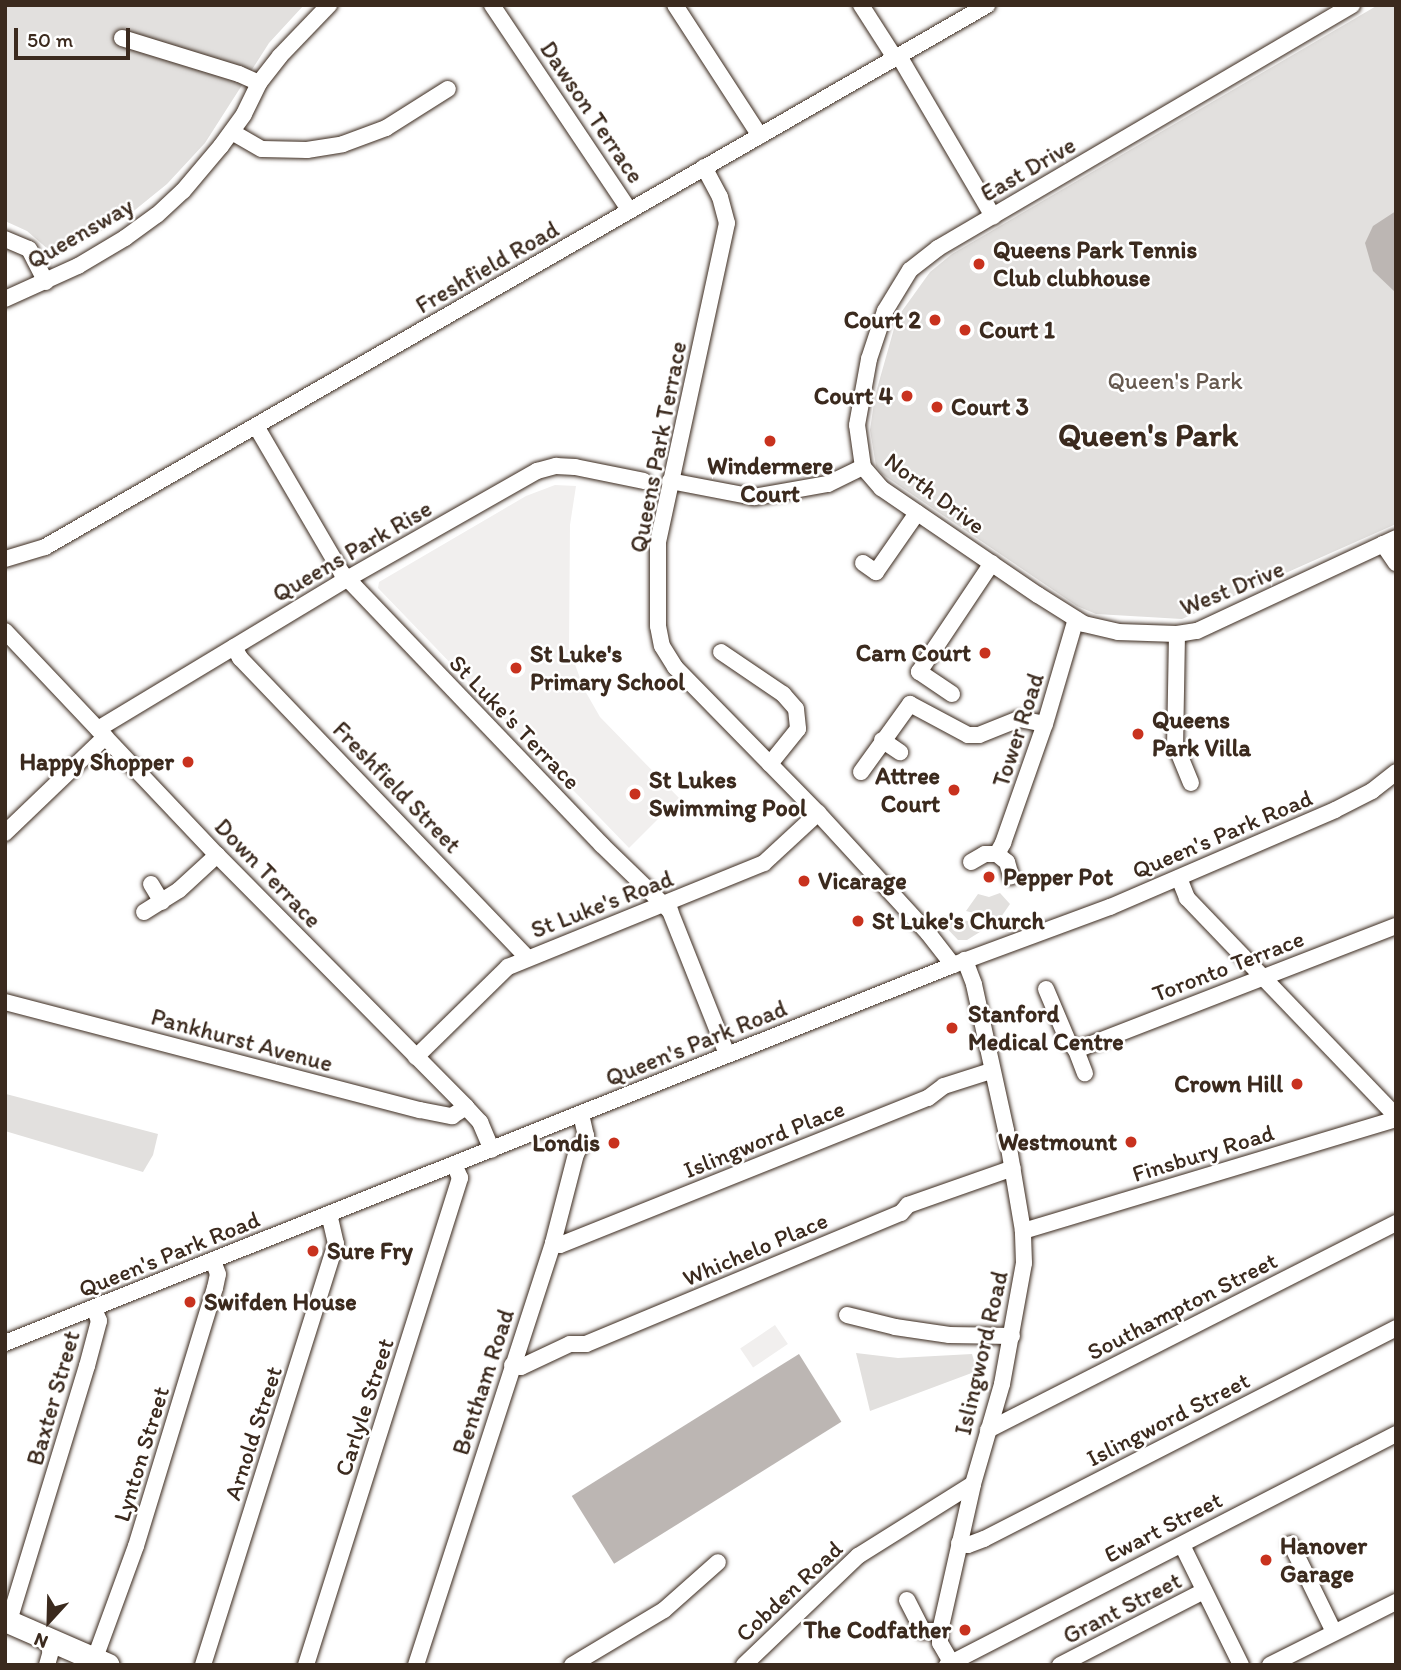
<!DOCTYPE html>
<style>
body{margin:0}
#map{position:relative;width:1401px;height:1670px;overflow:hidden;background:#fff;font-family:Itim,sans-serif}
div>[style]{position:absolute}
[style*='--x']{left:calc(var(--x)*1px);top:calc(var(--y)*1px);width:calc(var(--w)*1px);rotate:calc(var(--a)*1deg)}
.built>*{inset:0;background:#f1efee;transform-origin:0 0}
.green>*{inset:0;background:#e2e0de}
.water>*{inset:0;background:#bcb6b3;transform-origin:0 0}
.roads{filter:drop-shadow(0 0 2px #3b2a1e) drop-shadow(0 0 2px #3b2a1e)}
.street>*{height:16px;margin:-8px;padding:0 8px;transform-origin:8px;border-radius:8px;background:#fff}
.secondary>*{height:23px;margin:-11.5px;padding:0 11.5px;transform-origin:11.5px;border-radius:11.5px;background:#fff}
.dots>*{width:19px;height:19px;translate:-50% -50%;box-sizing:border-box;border:4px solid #fff;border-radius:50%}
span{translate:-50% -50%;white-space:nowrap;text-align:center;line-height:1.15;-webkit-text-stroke:5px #fff;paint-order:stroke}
.street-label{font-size:24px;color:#3b2a1e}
.poi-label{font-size:24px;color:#3b2a1e;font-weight:700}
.left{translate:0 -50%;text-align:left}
.right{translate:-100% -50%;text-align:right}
.park-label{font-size:24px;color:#65584e}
.district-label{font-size:32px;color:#3b2a1e;font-weight:700}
.frame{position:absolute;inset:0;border:7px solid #3b2a1e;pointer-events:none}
.north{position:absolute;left:14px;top:1586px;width:70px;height:70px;-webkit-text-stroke:5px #fff;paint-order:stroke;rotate:202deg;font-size:19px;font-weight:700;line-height:28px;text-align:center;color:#3b2a1e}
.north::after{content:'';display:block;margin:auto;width:24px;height:32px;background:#3b2a1e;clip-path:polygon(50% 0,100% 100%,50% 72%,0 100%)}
.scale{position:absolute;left:14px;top:28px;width:116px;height:32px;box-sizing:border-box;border:4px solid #3b2a1e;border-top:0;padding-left:9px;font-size:21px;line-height:24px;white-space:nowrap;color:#3b2a1e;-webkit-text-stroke:5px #fff;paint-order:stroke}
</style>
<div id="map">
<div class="built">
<i style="clip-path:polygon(555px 485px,576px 486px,570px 525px,569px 648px,584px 689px,600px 717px,679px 798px,629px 848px,378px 588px,379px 582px,526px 496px)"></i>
<i style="left:775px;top:1325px;width:23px;height:42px;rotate:56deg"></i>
</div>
<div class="green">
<i style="clip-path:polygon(5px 5px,304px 5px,269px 43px,205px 143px,167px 184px,130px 214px,57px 257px,27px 231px,5px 221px)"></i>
<i style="clip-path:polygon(1378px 5px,1396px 5px,1396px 524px,1182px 619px,1096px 614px,1077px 606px,882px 474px,876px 466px,870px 430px,875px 396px,897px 318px,930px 272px,952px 254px)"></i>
<i style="clip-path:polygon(1000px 893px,1010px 904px,1001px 917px,992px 918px,966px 911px,978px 894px,989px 897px)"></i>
<i style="clip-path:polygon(944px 915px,987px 926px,988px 927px,967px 940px,958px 940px,941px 922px,940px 916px)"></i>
<i style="clip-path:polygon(6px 1094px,158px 1134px,153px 1155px,143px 1172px,5px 1131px)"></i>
<i style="clip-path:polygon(856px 1353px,898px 1358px,972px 1354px,977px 1371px,870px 1411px)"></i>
</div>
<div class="water">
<i style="clip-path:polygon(1396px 211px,1396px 293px,1373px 271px,1365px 243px,1373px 226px)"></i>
<i style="left:799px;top:1354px;width:80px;height:268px;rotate:58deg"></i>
</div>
<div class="roads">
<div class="street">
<i style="--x:492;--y:5;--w:247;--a:56.2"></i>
<i style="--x:675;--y:5;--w:156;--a:57"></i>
<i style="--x:861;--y:5;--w:63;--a:57.3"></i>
<i style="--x:122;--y:38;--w:122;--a:17.1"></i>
<i style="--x:239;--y:74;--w:22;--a:24"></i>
<i style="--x:899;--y:56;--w:186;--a:59.6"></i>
<i style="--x:232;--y:132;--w:34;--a:30"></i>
<i style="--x:262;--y:149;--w:45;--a:1.3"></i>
<i style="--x:307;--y:150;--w:36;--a:-9"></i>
<i style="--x:343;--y:144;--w:46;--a:-20.4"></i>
<i style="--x:386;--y:128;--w:73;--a:-32.2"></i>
<i style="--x:704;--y:167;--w:34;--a:62"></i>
<i style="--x:720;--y:197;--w:27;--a:75"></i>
<i style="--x:727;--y:223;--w:326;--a:102.2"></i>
<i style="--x:658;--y:542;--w:84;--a:90"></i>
<i style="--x:658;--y:626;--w:20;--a:79"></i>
<i style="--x:662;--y:646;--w:25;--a:58"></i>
<i style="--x:675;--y:667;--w:204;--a:45.6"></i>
<i style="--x:818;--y:813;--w:163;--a:47.5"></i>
<i style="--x:928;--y:933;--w:41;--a:52"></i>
<i style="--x:5;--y:239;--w:26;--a:23"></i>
<i style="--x:29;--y:249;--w:37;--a:63"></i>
<i style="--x:5;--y:299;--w:80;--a:-24.3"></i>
<i style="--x:78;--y:266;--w:55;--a:-30.8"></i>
<i style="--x:125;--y:238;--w:39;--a:-36"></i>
<i style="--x:157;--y:215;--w:35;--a:-43"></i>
<i style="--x:183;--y:191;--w:59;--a:-49.8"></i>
<i style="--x:221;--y:146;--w:39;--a:-54"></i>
<i style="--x:244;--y:114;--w:34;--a:-64"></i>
<i style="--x:259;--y:83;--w:34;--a:-52"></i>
<i style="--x:280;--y:56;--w:71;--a:-46.1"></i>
<i style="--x:256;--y:426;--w:170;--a:59.7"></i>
<i style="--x:342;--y:573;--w:376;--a:46.3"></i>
<i style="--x:602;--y:845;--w:95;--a:44.1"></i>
<i style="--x:670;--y:911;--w:154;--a:68.3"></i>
<i style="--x:863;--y:467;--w:42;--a:-98.1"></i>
<i style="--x:857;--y:425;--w:67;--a:-79.7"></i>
<i style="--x:869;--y:359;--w:51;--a:-71.6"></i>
<i style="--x:885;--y:311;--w:48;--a:-58.6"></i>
<i style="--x:910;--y:270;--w:36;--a:-38"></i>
<i style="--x:938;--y:248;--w:480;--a:-30.4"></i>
<i style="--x:670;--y:481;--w:86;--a:10.8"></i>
<i style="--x:754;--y:497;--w:75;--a:-10"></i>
<i style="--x:828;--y:484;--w:39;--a:-26"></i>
<i style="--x:863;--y:467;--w:28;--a:49"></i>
<i style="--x:881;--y:488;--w:190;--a:34.3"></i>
<i style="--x:1038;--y:595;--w:54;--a:32.2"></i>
<i style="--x:1084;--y:624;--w:35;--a:13"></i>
<i style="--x:1118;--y:632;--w:59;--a:1.9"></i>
<i style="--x:1177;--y:634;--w:20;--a:-9"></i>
<i style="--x:1197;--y:631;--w:220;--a:-25"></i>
<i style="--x:1383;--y:544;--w:23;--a:56"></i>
<i style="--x:5;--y:559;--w:42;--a:-16.7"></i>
<i style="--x:45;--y:547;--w:1087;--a:-29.91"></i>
<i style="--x:863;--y:563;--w:16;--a:35"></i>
<i style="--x:876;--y:572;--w:72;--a:-55.2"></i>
<i style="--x:5;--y:631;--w:308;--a:46.6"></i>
<i style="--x:217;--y:855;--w:354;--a:45.3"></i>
<i style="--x:466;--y:1107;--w:21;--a:47"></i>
<i style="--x:480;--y:1122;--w:30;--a:67"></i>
<i style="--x:1177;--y:634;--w:110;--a:91"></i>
<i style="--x:1175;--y:744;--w:42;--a:67.7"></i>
<i style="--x:234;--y:647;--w:13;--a:61"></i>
<i style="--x:240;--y:658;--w:416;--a:46.2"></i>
<i style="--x:721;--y:652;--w:75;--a:34.1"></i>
<i style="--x:783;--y:694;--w:20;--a:49"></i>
<i style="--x:796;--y:709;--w:20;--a:84"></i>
<i style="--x:798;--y:729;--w:45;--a:128.7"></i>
<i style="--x:952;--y:694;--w:40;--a:-146"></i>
<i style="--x:919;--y:672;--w:131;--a:-56.2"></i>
<i style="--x:98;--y:729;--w:291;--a:-31.1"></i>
<i style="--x:347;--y:579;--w:219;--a:-29.6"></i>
<i style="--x:537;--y:471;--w:20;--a:-15"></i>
<i style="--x:556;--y:466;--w:19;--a:3"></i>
<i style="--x:575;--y:467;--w:70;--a:11.5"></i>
<i style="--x:882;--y:740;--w:22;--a:34"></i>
<i style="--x:861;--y:772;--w:84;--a:-54.2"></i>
<i style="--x:910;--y:704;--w:66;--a:28.1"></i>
<i style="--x:968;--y:735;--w:11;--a:0"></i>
<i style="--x:979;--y:735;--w:43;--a:-21.8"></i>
<i style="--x:1019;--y:719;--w:26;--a:11"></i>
<i style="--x:5;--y:833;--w:139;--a:-43.8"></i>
<i style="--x:997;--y:854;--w:13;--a:39"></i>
<i style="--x:1007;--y:862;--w:15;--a:74"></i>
<i style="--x:971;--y:862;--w:16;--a:-30"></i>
<i style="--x:985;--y:854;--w:12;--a:0"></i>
<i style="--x:997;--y:854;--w:13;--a:-61"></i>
<i style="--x:1003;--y:843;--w:126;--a:-70.6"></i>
<i style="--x:1045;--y:724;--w:109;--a:-73.6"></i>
<i style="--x:1179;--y:878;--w:22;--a:68"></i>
<i style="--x:1187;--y:898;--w:302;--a:46.2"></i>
<i style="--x:151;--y:884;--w:21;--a:59"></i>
<i style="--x:144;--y:912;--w:41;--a:-32.2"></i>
<i style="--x:179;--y:890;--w:52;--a:-42.6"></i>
<i style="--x:1046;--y:989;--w:56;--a:67.1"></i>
<i style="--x:1068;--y:1041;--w:12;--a:48"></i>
<i style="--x:1076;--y:1050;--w:25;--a:69"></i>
<i style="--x:5;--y:1002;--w:429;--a:14.6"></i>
<i style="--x:420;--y:1110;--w:33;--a:11"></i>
<i style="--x:452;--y:1116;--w:17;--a:-33"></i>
<i style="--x:1076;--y:1050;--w:343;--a:-21.2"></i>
<i style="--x:416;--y:1057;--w:129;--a:-44.4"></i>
<i style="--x:508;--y:967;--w:276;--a:-22.1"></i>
<i style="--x:764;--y:863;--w:74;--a:-42.8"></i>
<i style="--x:1023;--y:1231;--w:389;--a:-16.7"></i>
<i style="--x:553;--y:1243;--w:7;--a:16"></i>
<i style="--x:560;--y:1245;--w:396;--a:-21.8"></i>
<i style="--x:928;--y:1098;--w:20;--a:-37"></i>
<i style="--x:944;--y:1086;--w:49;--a:-17.7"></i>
<i style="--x:847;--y:1315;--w:49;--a:14"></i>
<i style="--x:895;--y:1327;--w:55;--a:8.4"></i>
<i style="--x:949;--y:1335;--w:63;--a:0.9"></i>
<i style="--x:5;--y:1343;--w:1021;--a:-21.74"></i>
<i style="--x:953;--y:965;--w:167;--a:-20.3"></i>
<i style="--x:1110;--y:907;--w:245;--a:-23.3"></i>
<i style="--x:1335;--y:810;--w:42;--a:-27.2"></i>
<i style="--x:1372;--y:791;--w:31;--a:-38"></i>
<i style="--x:512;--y:1365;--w:9;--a:13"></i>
<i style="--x:521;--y:1367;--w:54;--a:-25.1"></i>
<i style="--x:570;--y:1344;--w:16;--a:0"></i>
<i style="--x:586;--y:1344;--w:341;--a:-22.6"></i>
<i style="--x:901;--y:1213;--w:11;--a:-49"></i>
<i style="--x:908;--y:1205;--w:111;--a:-19.4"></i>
<i style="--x:988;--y:1430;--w:458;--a:-26.9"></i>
<i style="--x:959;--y:1543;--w:9;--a:13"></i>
<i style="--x:968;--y:1545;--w:17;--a:-21"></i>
<i style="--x:984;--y:1539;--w:463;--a:-27.1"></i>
<i style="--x:1291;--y:1544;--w:98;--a:64"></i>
<i style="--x:1182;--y:1545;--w:134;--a:63.8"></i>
<i style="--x:907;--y:1600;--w:35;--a:63"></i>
<i style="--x:923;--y:1631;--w:17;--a:0"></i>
<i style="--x:9;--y:1621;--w:267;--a:-73"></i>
<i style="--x:87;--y:1366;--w:47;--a:-75.1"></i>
<i style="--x:99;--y:1321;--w:14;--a:-111"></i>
<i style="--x:95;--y:1658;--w:119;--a:-69.9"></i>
<i style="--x:136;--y:1546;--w:270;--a:-73"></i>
<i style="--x:215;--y:1288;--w:14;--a:-78"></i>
<i style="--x:218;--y:1274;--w:14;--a:-111"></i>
<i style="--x:951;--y:1662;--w:22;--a:-120"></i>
<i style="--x:940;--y:1643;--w:12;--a:-90"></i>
<i style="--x:940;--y:1631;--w:151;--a:-77.3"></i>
<i style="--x:973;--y:1484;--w:104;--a:-73.8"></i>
<i style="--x:1002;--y:1384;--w:123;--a:-79.7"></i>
<i style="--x:1024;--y:1263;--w:32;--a:-92"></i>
<i style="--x:1023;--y:1231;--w:102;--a:-99.6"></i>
<i style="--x:1006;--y:1130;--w:149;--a:-102.4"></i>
<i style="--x:974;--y:984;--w:26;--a:-111"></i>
<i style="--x:47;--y:1665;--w:26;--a:-74"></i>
<i style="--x:203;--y:1665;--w:442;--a:-72.5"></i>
<i style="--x:336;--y:1244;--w:31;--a:-103"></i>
<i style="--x:306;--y:1665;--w:511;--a:-72.45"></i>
<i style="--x:460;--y:1178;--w:15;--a:-113"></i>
<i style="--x:416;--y:1665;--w:444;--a:-72"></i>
<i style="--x:553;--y:1243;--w:92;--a:-75.5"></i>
<i style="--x:576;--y:1154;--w:21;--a:-61"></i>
<i style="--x:586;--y:1136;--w:23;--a:-103"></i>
<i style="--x:572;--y:1665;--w:107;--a:-30.9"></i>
<i style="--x:664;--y:1610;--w:72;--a:-41.6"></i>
<i style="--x:744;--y:1665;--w:158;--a:-43.7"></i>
<i style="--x:858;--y:1556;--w:136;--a:-32.1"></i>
<i style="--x:947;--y:1665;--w:505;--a:-27.22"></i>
<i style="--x:1060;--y:1665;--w:162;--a:-27.2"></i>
<i style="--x:1270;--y:1665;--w:141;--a:-26.6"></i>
</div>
<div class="secondary">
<i style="--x:5;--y:1620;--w:112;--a:23.6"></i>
</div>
</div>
<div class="dots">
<i style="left:979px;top:264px;background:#c8321e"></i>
<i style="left:935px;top:320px;background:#c8321e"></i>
<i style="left:965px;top:330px;background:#c8321e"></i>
<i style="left:907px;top:396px;background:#c8321e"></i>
<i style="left:937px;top:407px;background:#c8321e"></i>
<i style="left:770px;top:441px;background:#c8321e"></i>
<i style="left:985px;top:653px;background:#c8321e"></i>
<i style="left:516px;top:668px;background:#c8321e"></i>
<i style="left:1138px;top:734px;background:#c8321e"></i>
<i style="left:188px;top:762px;background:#c8321e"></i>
<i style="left:954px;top:790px;background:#c8321e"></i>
<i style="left:635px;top:794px;background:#c8321e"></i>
<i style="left:989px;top:877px;background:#c8321e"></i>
<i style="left:804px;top:881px;background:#c8321e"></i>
<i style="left:858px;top:921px;background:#c8321e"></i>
<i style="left:952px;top:1028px;background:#c8321e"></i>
<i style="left:1297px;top:1084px;background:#c8321e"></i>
<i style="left:1131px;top:1142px;background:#c8321e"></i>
<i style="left:614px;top:1143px;background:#c8321e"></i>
<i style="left:313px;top:1251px;background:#c8321e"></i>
<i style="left:190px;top:1302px;background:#c8321e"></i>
<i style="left:1266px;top:1560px;background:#c8321e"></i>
<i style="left:965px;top:1630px;background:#c8321e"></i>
</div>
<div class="street-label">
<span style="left:592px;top:112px;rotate:56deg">Dawson Terrace</span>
<span style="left:1028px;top:169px;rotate:-30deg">East Drive</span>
<span style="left:80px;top:233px;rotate:-30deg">Queensway</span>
<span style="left:487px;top:267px;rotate:-30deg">Freshfield Road</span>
<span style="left:658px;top:447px;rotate:-79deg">Queens Park Terrace</span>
<span style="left:935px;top:493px;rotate:37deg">North Drive</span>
<span style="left:352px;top:551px;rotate:-30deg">Queens Park Rise</span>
<span style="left:1232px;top:588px;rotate:-22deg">West Drive</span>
<span style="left:515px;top:722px;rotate:46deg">St Luke's Terrace</span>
<span style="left:1018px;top:730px;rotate:-72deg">Tower Road</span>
<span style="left:397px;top:787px;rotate:46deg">Freshfield Street</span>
<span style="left:1222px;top:834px;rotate:-23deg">Queen's Park Road</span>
<span style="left:268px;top:873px;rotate:46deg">Down Terrace</span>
<span style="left:602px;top:904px;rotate:-21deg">St Luke's Road</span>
<span style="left:1228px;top:966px;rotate:-21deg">Toronto Terrace</span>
<span style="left:242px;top:1040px;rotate:15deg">Pankhurst Avenue</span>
<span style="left:696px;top:1043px;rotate:-22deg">Queen's Park Road</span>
<span style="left:764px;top:1139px;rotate:-22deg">Islingword Place</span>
<span style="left:1203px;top:1153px;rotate:-17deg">Finsbury Road</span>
<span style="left:755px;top:1249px;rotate:-23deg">Whichelo Place</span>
<span style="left:169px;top:1254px;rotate:-22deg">Queen's Park Road</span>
<span style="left:1182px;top:1306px;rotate:-27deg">Southampton Street</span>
<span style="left:981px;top:1353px;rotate:-77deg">Islingword Road</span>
<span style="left:483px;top:1382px;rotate:-72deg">Bentham Road</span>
<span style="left:53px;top:1398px;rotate:-74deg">Baxter Street</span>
<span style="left:364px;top:1407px;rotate:-72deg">Carlyle Street</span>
<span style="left:1168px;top:1419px;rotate:-27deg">Islingword Street</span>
<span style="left:253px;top:1433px;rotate:-72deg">Arnold Street</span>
<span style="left:141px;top:1454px;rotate:-73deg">Lynton Street</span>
<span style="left:1163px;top:1527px;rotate:-27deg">Ewart Street</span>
<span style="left:789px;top:1591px;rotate:-43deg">Cobden Road</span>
<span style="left:1122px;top:1608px;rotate:-27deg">Grant Street</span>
</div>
<div class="poi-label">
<span class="left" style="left:993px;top:264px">Queens Park Tennis<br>Club clubhouse</span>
<span class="right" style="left:921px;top:320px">Court 2</span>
<span class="left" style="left:979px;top:330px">Court 1</span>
<span class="right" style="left:893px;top:396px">Court 4</span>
<span class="left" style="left:951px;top:407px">Court 3</span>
<span style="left:770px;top:480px">Windermere<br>Court</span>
<span class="right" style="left:971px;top:653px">Carn Court</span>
<span class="left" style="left:530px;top:668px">St Luke's<br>Primary School</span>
<span class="left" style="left:1152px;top:734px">Queens<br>Park Villa</span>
<span class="right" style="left:174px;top:762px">Happy Shopper</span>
<span class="right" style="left:940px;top:790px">Attree<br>Court</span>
<span class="left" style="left:649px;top:794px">St Lukes<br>Swimming Pool</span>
<span class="left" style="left:1003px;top:877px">Pepper Pot</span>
<span class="left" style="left:818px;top:881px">Vicarage</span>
<span class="left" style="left:872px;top:921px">St Luke's Church</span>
<span class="left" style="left:968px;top:1028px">Stanford<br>Medical Centre</span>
<span class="right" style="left:1283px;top:1084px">Crown Hill</span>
<span class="right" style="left:1117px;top:1142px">Westmount</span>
<span class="right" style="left:600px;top:1143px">Londis</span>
<span class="left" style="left:327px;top:1251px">Sure Fry</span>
<span class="left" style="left:204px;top:1302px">Swifden House</span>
<span class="left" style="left:1280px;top:1560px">Hanover<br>Garage</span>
<span class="right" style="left:951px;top:1630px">The Codfather</span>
</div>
<div class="park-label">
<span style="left:1175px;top:381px">Queen's Park</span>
</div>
<div class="district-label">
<span style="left:1148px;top:435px">Queen's Park</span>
</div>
<div class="frame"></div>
<div class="north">N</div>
<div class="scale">50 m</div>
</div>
